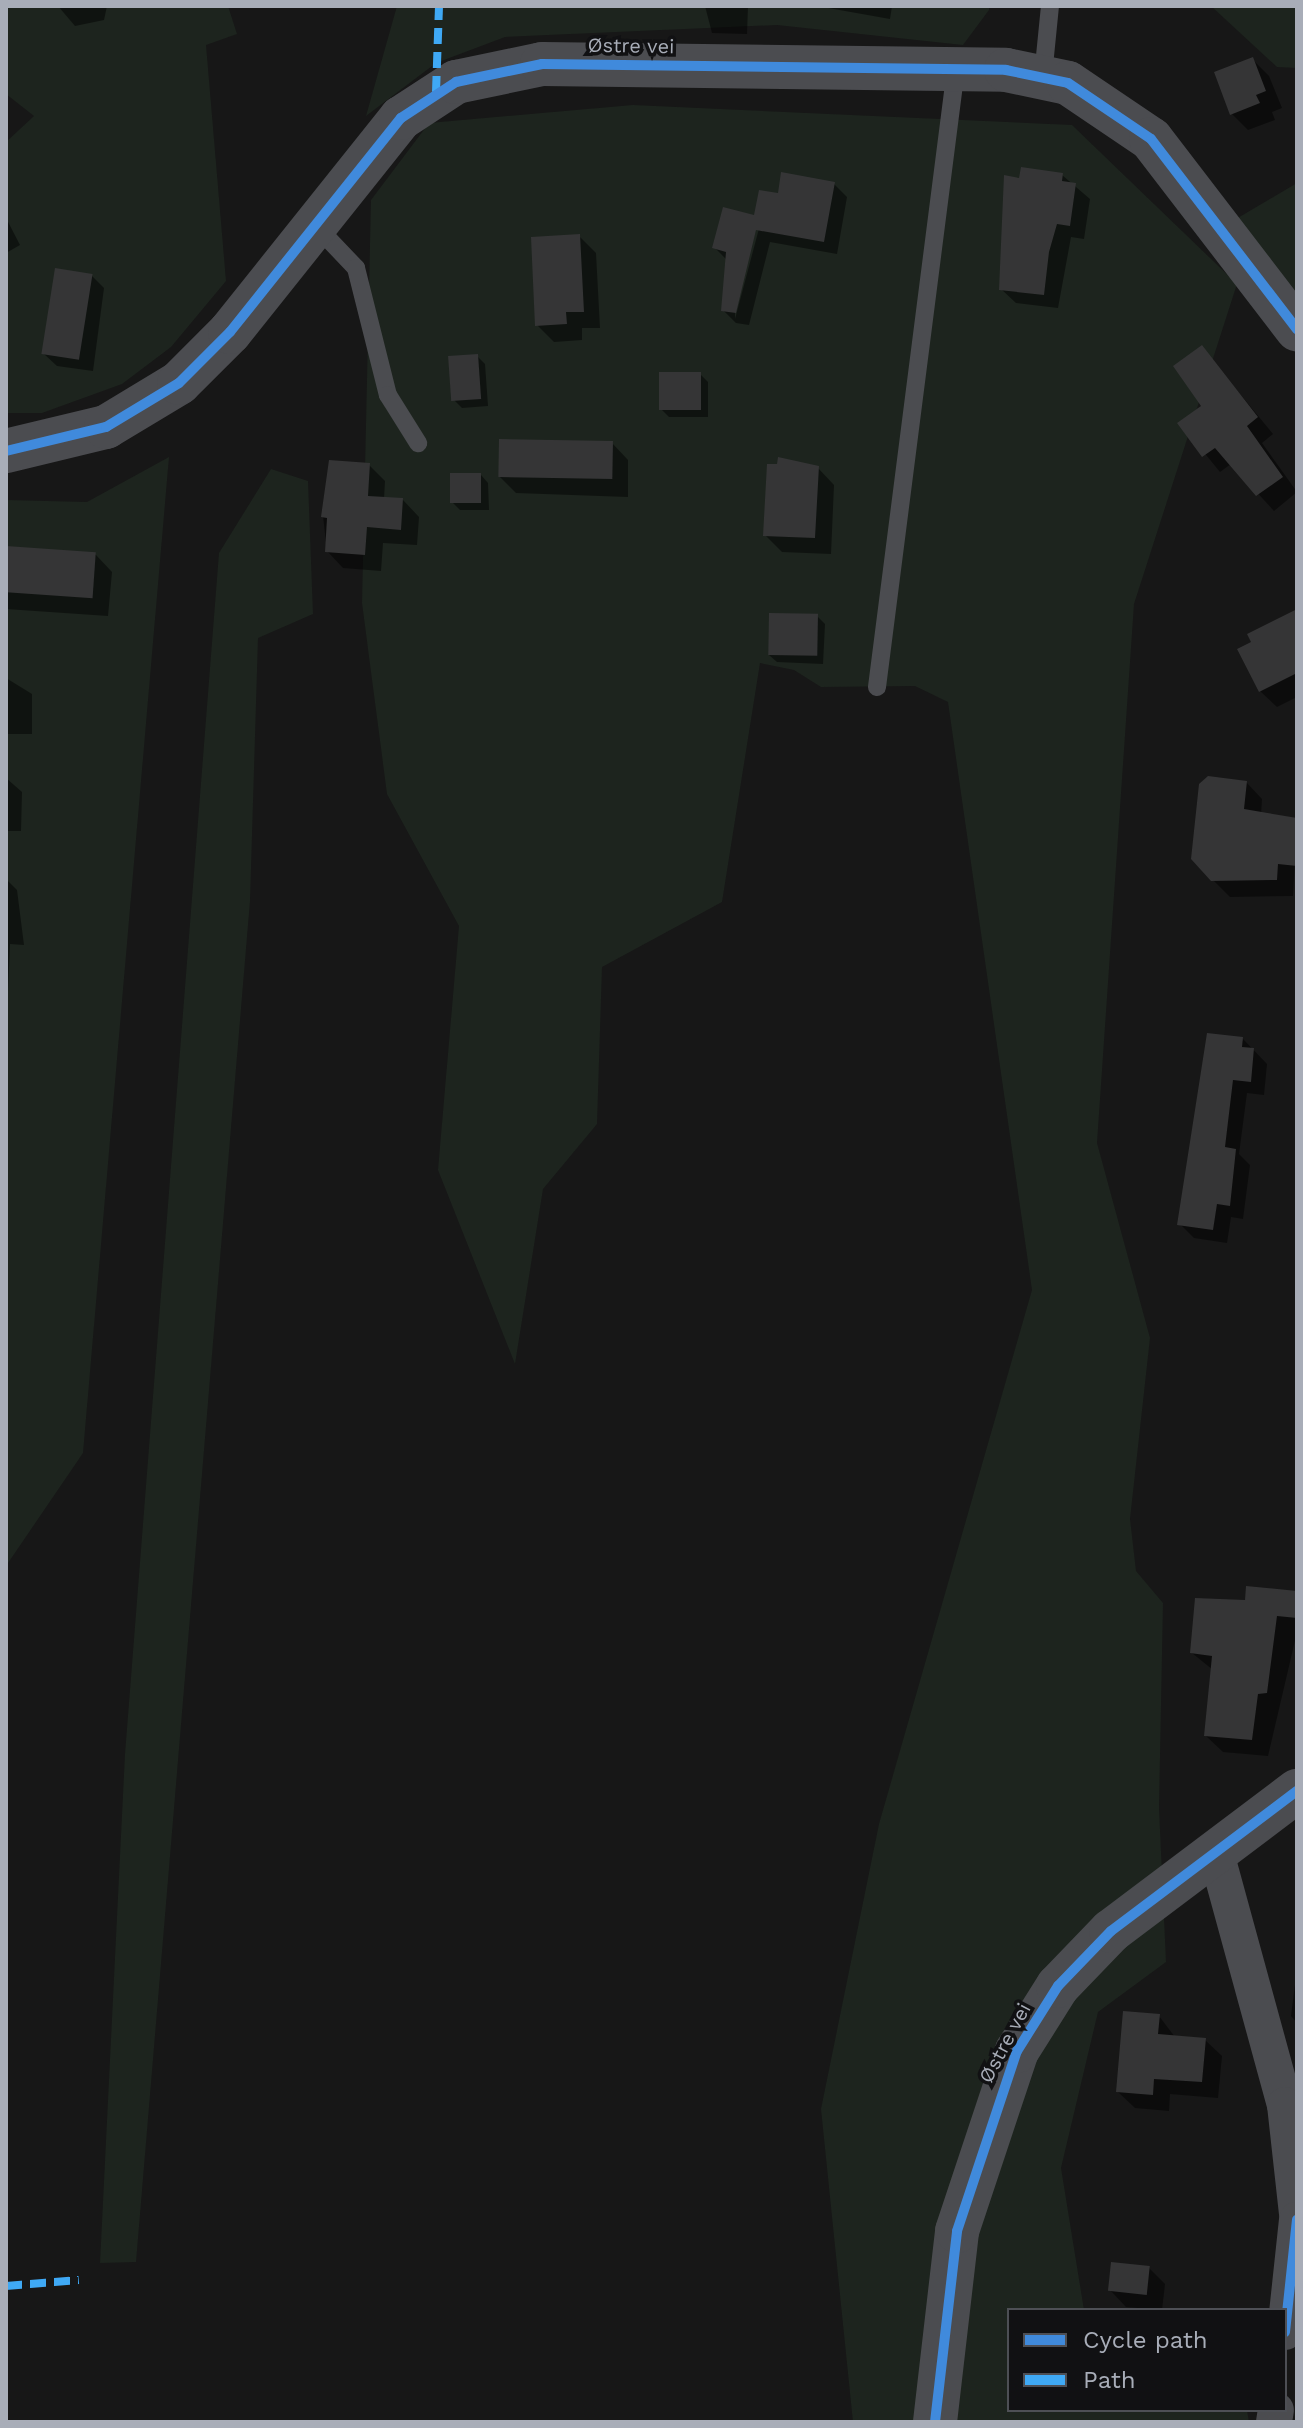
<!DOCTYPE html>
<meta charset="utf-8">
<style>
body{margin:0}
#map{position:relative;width:1303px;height:2428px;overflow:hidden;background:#171717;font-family:"Work Sans",sans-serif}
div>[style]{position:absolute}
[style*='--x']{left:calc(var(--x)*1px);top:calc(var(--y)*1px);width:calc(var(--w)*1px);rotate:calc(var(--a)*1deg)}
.green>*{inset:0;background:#1d241e}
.shadow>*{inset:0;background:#0007}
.building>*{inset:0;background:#353536;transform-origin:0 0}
.service>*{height:18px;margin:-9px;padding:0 9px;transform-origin:9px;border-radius:9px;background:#4b4c50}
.minor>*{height:36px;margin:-18px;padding:0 18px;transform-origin:18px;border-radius:18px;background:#4b4c50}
.tertiary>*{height:44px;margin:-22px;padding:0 22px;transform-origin:22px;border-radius:22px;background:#4b4c50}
.quiet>*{height:8px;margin-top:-4px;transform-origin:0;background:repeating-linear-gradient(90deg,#3fa9f5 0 16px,transparent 0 24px)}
.cycleway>*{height:10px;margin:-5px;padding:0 5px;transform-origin:5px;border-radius:5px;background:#408adc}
span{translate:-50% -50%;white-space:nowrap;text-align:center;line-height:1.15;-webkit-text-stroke:7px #111113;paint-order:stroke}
.street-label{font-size:20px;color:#a8adb8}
.frame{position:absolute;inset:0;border:8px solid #a8adb8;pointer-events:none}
.legend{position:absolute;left:1007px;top:2308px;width:280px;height:104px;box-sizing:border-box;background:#111113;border:2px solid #4d4f55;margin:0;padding:10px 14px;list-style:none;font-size:24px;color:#a8adb8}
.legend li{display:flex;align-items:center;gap:16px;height:40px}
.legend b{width:40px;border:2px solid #4d4f55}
</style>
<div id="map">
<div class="green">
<i style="clip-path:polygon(6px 6px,228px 6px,237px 34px,206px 45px,226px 281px,171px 347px,122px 384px,42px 413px,6px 413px,6px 142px,34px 116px,6px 94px)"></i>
<i style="clip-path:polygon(397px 6px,989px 6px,989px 10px,963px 45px,777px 25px,505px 37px,436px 63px,366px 116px)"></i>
<i style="clip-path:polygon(1211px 6px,1297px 6px,1297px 68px,1277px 67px)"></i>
<i style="clip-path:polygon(633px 105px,1072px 125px,1237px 284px,1134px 604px,1097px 1143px,1150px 1338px,1130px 1519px,1136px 1571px,1163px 1603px,1159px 1808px,1166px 1962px,1098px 2012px,1061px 2168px,1084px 2310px,1009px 2310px,1009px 2410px,1247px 2410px,1249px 2422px,853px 2422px,821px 2109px,879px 1824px,1032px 1290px,948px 702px,915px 686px,821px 687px,794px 670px,760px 663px,722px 902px,602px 967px,597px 1124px,543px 1189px,515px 1364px,438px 1170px,459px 926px,387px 794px,362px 603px,371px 200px,429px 123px)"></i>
<i style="clip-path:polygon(1297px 183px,1297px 293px,1236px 219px)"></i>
<i style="clip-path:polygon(169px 457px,83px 1453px,6px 1566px,6px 500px,87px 502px)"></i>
<i style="clip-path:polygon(271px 469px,308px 481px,313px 614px,258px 638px,250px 901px,136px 2262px,100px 2263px,125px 1754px,219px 553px)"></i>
</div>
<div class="shadow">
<i style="clip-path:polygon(58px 6px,107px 6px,104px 20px,75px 26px)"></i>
<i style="clip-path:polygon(705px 6px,748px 6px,747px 34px,712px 33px)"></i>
<i style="clip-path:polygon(817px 6px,892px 6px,890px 19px)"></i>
<i style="clip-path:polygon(1252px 59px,1269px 76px,1282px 108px,1272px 112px,1275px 120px,1248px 130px,1232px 114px)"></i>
<i style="clip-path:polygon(1062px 175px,1090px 199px,1084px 239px,1071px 237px,1058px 308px,1016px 303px,1001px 289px)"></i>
<i style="clip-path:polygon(evenodd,834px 184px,847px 197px,837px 254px,770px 242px,749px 325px,736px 323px,723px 310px,727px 260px,715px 248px,780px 195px,834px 184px,757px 220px,761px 221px,735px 319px,735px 309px,757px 220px)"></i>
<i style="clip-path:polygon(6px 218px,20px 245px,6px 253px)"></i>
<i style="clip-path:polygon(579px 236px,596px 253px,600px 328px,582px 328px,582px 340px,554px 342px,537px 325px)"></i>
<i style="clip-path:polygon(92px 276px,104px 288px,93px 371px,57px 366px,44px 354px)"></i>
<i style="clip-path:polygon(1202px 348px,1273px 434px,1262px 443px,1297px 492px,1274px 511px,1231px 464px,1220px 472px,1180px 423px,1204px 406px)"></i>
<i style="clip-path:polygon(477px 356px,485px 364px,488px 406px,462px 408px,454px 400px)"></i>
<i style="clip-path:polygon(700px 374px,708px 382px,708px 417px,669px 417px,661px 409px)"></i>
<i style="clip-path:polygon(612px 443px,628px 460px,628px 497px,516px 493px,499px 476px)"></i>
<i style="clip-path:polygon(369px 465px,385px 481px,384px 499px,403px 500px,419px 517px,417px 545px,383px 543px,381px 571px,343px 568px,327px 551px,323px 516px)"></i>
<i style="clip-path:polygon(818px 468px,834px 485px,831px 554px,782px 552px,765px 535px)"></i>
<i style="clip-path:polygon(481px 475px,488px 483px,489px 510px,460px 510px,452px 502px)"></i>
<i style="clip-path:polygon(6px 549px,96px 555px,112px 572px,108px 616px,6px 609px)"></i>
<i style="clip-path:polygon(1297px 609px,1297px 697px,1277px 707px,1260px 691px,1250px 634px)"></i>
<i style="clip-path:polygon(817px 616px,825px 624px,823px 664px,777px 662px,769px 655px)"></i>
<i style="clip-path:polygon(6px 678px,32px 694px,32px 734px,6px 734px)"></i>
<i style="clip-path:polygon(6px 778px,22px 792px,21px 831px,6px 831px)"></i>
<i style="clip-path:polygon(1246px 782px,1262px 799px,1261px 815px,1297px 824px,1293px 896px,1230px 897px,1213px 880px)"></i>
<i style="clip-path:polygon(6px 879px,17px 890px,24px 945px,10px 944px,6px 1039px)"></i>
<i style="clip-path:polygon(1243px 1039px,1267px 1064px,1264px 1095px,1247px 1093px,1239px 1154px,1250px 1165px,1243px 1219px,1231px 1217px,1227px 1243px,1194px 1238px,1180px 1224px)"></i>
<i style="clip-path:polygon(1297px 1593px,1297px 1632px,1268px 1756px,1223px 1752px,1206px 1736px,1213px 1670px,1192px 1653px,1247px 1602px)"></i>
<i style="clip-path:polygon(1296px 1977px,1297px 1978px,1297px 2023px,1291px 2016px)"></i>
<i style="clip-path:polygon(1159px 2016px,1175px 2037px,1205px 2040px,1222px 2056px,1218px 2098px,1170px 2094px,1169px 2111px,1135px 2108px,1118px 2092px)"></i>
<i style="clip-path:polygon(1149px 2268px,1165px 2284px,1162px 2310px,1126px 2307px,1110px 2290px)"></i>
</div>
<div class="building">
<i style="clip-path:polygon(1253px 57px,1266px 91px,1256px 95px,1260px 103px,1230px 115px,1214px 72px)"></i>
<i style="clip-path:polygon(1021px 167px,1063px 173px,1062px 181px,1076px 183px,1070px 226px,1057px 224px,1049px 252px,1044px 295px,999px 290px,1004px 175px,1019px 178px)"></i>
<i style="clip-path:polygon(781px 172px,835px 182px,824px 242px,756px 230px,736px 313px,721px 311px,726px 252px,712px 248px,723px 207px,754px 215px,759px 190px,778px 193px)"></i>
<i style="clip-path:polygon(580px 234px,584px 312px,566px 312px,567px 324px,535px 326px,531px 237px)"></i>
<i style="left:55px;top:268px;width:38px;height:87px;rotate:9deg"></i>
<i style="clip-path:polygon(1202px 345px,1258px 417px,1247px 426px,1283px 477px,1256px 496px,1215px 448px,1202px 457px,1177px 423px,1201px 406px,1173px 366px)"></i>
<i style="left:478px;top:354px;width:45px;height:30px;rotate:86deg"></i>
<i style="left:659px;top:372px;width:42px;height:38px"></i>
<i style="left:499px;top:439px;width:114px;height:38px;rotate:1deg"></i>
<i style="clip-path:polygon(778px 457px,819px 466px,815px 538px,763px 536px,767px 464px,777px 464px)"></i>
<i style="clip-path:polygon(329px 460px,370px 463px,368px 496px,403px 498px,401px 530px,367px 527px,365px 555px,325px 552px,327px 518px,321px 517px)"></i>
<i style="left:450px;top:473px;width:31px;height:30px"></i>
<i style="left:6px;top:546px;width:90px;height:46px;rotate:4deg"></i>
<i style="clip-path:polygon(1297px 609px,1297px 673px,1259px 692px,1237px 649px,1251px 642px,1247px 634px)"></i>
<i style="left:769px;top:613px;width:49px;height:42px;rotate:1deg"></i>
<i style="clip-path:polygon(1208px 776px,1247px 781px,1244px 809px,1297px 818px,1297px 866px,1278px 864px,1277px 880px,1211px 881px,1191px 859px,1199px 784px)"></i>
<i style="clip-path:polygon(1207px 1033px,1243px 1037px,1242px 1047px,1254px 1048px,1251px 1082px,1233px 1080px,1225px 1147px,1236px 1149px,1230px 1206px,1217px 1204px,1213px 1230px,1177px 1225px)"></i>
<i style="clip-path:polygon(1246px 1586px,1297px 1591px,1297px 1618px,1277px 1616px,1267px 1693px,1258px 1694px,1252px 1740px,1204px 1736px,1212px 1656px,1190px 1653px,1195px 1598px,1245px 1600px)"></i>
<i style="clip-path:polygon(1123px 2011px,1160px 2014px,1158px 2034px,1206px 2038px,1202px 2082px,1154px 2079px,1153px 2095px,1116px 2092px)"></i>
<i style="left:1111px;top:2262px;width:39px;height:29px;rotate:6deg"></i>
</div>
<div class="service">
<i style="--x:1043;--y:76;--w:70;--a:-84.3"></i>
<i style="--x:316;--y:226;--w:58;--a:46.4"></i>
<i style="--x:356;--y:268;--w:131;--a:75.9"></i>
<i style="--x:388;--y:395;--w:57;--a:58"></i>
<i style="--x:877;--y:687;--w:623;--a:-82.72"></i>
</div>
<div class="minor">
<i style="--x:1216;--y:1853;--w:261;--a:74.7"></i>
<i style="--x:1285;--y:2105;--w:109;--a:83.7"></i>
<i style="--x:1285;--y:2332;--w:113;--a:-83.9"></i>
<i style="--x:1274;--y:2422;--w:12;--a:-81"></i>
</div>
<div class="tertiary">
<i style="--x:6;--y:451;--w:103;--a:-13.5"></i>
<i style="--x:106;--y:427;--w:85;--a:-31.1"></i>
<i style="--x:179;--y:383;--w:72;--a:-45"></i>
<i style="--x:230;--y:332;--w:274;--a:-51.4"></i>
<i style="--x:401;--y:118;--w:66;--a:-33.2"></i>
<i style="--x:456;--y:82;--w:88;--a:-11.8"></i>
<i style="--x:542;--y:64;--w:464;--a:0.7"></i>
<i style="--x:1006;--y:70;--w:63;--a:11.8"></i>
<i style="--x:1068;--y:83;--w:100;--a:34"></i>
<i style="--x:1151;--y:139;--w:240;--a:52.5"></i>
<i style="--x:935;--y:2422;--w:192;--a:-83.4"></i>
<i style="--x:957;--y:2231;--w:190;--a:-71.6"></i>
<i style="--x:1017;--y:2051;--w:77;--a:-57.8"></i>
<i style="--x:1058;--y:1986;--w:76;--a:-46.1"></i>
<i style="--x:1111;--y:1931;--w:233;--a:-37"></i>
</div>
<div class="quiet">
<i style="--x:436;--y:92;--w:86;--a:-88"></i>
<i style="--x:6;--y:2286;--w:73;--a:-4.7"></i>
</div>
<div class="cycleway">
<i style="--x:6;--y:451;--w:103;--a:-13.5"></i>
<i style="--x:106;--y:427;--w:85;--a:-31.1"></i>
<i style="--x:179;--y:383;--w:72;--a:-45"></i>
<i style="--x:230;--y:332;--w:274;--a:-51.4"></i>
<i style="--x:401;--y:118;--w:66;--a:-33.2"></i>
<i style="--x:456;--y:82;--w:88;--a:-11.8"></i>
<i style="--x:542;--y:64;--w:464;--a:0.7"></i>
<i style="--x:1006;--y:70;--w:63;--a:11.8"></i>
<i style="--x:1068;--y:83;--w:100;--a:34"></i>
<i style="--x:1151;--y:139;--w:240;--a:52.5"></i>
<i style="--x:1285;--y:2332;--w:113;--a:-83.9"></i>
<i style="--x:935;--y:2422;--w:192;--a:-83.4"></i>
<i style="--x:957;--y:2231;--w:190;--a:-71.6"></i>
<i style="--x:1017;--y:2051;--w:77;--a:-57.8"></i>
<i style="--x:1058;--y:1986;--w:76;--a:-46.1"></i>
<i style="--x:1111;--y:1931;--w:233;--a:-37"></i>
</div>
<div class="street-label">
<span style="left:631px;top:46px;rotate:1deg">Østre vei</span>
<span style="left:1005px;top:2043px;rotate:-62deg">Østre vei</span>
</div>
<div class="frame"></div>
<ul class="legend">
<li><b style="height:10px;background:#408adc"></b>Cycle path</li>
<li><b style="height:10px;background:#3fa9f5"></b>Path</li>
</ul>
</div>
